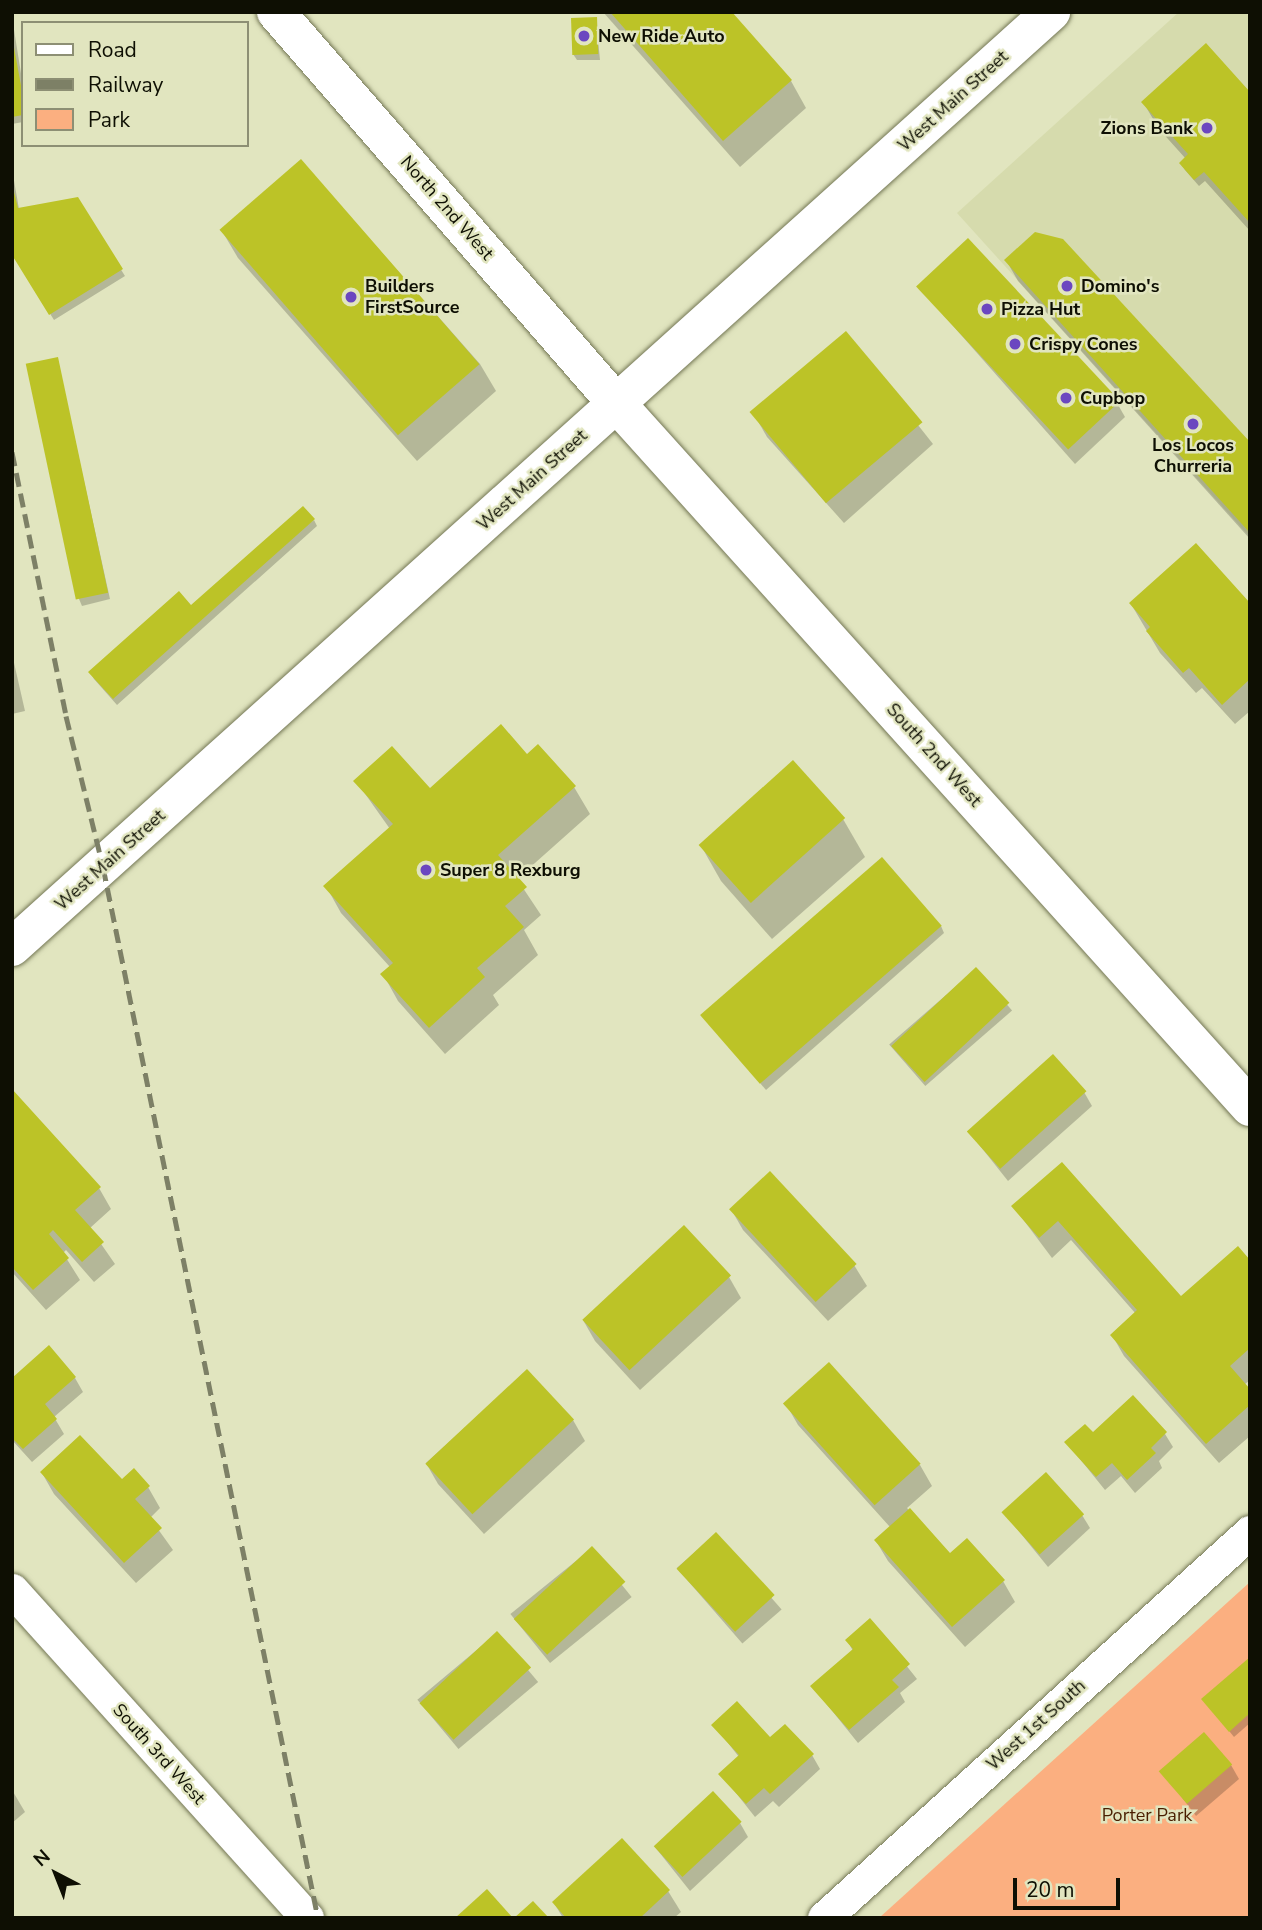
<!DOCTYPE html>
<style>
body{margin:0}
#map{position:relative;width:1262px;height:1930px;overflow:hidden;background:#e1e5bf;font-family:"Nunito Sans",sans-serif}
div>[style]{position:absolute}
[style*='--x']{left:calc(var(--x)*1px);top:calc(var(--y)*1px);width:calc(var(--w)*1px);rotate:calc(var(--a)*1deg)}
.built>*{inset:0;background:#d6dbad}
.green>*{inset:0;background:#fbaf80}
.shadow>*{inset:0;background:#0003;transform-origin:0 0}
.building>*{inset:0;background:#bcc327;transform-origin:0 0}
.roads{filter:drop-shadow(0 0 2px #747755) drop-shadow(0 0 2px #747755)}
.minor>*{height:33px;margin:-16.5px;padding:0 16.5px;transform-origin:16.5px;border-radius:16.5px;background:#fff}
.secondary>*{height:38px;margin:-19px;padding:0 19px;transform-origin:19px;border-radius:19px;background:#fff}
.primary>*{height:38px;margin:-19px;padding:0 19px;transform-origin:19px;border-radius:19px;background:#fff}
.rail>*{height:5px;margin-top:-2.5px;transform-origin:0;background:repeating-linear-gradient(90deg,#7d8066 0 14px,transparent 0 21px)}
.dots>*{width:19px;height:19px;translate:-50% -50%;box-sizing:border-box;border:4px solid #e1e5bf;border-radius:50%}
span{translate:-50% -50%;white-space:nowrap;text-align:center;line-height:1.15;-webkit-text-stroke:5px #e1e5bf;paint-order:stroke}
.poi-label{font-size:18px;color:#0e0f03;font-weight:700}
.left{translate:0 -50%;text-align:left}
.right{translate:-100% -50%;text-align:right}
.street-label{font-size:18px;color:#0e0f03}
.park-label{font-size:18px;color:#491e00}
.frame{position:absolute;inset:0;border:14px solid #0e0f03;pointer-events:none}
.legend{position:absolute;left:21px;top:21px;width:228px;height:126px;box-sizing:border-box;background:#e1e5bf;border:2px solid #8d8f74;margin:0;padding:9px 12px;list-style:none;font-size:21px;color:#0e0f03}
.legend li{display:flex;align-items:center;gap:14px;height:35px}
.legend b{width:35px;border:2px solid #8d8f74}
.north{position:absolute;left:21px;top:1839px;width:70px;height:70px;-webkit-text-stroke:5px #e1e5bf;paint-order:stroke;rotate:318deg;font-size:19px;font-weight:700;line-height:28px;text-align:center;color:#0e0f03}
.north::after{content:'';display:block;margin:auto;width:24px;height:32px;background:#0e0f03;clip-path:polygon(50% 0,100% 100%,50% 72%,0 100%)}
.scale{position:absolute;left:1013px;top:1878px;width:107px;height:32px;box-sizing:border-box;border:4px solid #0e0f03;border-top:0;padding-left:9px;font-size:21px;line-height:24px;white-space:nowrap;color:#0e0f03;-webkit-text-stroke:5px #e1e5bf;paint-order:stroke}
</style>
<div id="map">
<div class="built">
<i style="clip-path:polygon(1179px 12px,1245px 12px,1250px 17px,1250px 537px,957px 213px)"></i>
</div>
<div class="green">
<i style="clip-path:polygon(1250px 1582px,1250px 1918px,879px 1918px)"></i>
</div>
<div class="shadow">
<i style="clip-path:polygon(603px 12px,730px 12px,791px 81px,806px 108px,740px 167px)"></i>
<i style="clip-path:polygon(12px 17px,23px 86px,23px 122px,12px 124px)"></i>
<i style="clip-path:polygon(596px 19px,600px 60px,577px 60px,573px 54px)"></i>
<i style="clip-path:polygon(1250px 94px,1250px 231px,1205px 181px,1199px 186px,1185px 170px,1181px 164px,1186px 159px,1159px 129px,1143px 102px)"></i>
<i style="clip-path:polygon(301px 161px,480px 364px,496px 391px,417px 461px,238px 258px,222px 231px)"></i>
<i style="clip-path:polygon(12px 169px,19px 209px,77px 199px,125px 276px,54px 320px,12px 253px)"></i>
<i style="clip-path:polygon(1006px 260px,1250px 444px,1250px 539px,1018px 281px)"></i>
<i style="clip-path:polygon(917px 285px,1117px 403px,1125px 417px,1075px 464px)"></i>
<i style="clip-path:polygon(846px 334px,933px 444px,844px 523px,767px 437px,755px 416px)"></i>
<i style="clip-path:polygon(57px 359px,110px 599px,82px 606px,79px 599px)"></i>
<i style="clip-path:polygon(314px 520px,317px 526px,117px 705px,94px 679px,90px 672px,191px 608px)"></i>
<i style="clip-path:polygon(1131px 604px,1250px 606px,1250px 711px,1235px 724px,1202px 688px,1196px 693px,1160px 653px)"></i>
<i style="clip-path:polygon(12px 654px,25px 711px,12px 714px)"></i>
<i style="clip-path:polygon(527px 756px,574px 787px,590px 814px,517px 879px,541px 915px,524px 930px,538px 955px,493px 995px,499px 1005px,445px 1054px,398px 1001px,383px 974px,390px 967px,341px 913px,326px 886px,390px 829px,356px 781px,429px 790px)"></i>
<i style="clip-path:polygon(843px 819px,865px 857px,772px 939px,721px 881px,700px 844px)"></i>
<i style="clip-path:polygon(941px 926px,944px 933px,766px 1090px,704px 1017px)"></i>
<i style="left:976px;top:969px;width:55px;height:115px;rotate:49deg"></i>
<i style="clip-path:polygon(12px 1091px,99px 1188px,111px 1209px,90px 1228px,115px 1264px,94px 1282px,66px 1250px,63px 1253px,80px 1280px,46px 1310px,12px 1272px)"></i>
<i style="clip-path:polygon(1084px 1092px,1092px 1106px,1008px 1181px,969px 1132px)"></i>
<i style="clip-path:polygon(1062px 1164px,1180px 1299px,1250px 1262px,1250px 1380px,1244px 1385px,1250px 1392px,1250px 1436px,1219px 1463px,1124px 1356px,1112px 1335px,1136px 1314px,1071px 1240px,1052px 1258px,1013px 1206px)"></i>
<i style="clip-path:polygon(731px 1209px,854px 1265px,867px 1286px,828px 1321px,743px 1230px)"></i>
<i style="clip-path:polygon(729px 1277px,741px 1298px,640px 1390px,595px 1341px,583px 1320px)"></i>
<i style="clip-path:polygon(527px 1371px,573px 1420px,585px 1441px,484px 1534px,438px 1484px,426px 1463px)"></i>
<i style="clip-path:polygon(75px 1378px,83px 1392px,54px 1417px,64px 1434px,32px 1462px,12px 1440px,12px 1380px)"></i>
<i style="clip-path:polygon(786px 1404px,920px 1465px,932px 1486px,907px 1508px,950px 1555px,1003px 1581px,1015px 1602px,965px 1647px,888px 1561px,876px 1541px,890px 1527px,798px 1425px)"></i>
<i style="clip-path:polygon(1092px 1434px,1165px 1434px,1173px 1447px,1159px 1461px,1162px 1468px,1135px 1493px,1121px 1476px,1105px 1490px,1067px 1443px)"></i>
<i style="clip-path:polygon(42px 1473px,148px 1487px,160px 1508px,150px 1518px,173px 1550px,136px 1583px,54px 1494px)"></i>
<i style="clip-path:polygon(1004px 1513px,1082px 1515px,1090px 1528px,1048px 1567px)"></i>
<i style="left:716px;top:1534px;width:100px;height:52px;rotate:49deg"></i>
<i style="left:592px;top:1548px;width:63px;height:105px;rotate:51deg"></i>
<i style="clip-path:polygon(870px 1620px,917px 1679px,900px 1693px,905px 1702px,858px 1743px,812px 1686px,853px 1651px,847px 1640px)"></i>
<i style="left:497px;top:1633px;width:64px;height:104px;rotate:50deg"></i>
<i style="clip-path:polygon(1250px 1659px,1250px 1723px,1234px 1737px,1203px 1699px)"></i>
<i style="clip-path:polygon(714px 1725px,812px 1755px,820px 1769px,779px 1807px,773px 1801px,755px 1817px,721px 1774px,739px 1757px)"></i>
<i style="clip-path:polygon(1231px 1765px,1239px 1779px,1196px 1816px,1162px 1771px)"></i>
<i style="clip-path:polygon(12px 1790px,25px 1812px,12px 1823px)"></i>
<i style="clip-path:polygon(740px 1823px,748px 1837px,690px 1891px,655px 1847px)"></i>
<i style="clip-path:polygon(668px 1891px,681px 1912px,674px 1918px,563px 1918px,554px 1903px)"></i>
</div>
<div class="building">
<i style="clip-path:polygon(610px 12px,732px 12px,792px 80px,723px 141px)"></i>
<i style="left:597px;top:17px;width:37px;height:26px;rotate:88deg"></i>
<i style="clip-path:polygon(12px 37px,23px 96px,23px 115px,12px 117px)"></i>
<i style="clip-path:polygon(1206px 43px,1250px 92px,1250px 223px,1204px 172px,1194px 180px,1179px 163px,1188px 154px,1141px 102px)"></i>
<i style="left:301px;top:159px;width:272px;height:108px;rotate:49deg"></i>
<i style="clip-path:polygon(12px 184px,18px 208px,78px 197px,123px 269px,49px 315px,12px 255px)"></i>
<i style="clip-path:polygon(1035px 232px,1063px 239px,1250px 442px,1250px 533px,1004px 260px)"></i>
<i style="left:968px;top:238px;width:223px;height:71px;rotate:47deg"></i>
<i style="left:846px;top:331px;width:119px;height:126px;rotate:50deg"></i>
<i style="left:58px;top:357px;width:241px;height:33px;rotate:78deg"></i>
<i style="clip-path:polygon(303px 506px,315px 519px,113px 699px,88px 672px,179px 591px,191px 605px)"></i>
<i style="clip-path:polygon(1196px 543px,1250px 603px,1250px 679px,1222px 705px,1189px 668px,1183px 673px,1146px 631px,1150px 627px,1129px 603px)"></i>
<i style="clip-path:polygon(501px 724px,527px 754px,538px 744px,576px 786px,498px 855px,527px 887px,505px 906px,524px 927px,477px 968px,485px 977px,429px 1028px,380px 974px,393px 963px,323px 886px,393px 824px,353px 781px,392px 746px,430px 788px)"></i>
<i style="left:793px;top:760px;width:78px;height:127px;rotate:48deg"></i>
<i style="left:882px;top:857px;width:91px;height:241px;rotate:49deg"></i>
<i style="left:976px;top:967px;width:49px;height:116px;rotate:47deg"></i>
<i style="left:1053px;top:1054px;width:50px;height:116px;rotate:48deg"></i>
<i style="clip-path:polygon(12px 1089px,101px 1187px,75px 1210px,104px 1242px,82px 1262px,53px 1230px,49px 1234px,69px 1258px,33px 1290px,12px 1267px)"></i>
<i style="clip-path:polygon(1062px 1162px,1181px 1296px,1238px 1246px,1250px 1260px,1250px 1348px,1230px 1366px,1250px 1389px,1250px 1405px,1206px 1444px,1110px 1335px,1137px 1310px,1058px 1221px,1039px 1238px,1011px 1206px)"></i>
<i style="left:770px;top:1171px;width:127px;height:56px;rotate:47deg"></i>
<i style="left:684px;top:1225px;width:69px;height:139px;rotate:47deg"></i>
<i style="clip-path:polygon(49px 1345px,76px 1377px,45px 1404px,57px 1419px,23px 1449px,12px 1438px,12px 1378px)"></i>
<i style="left:829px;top:1362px;width:137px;height:62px;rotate:48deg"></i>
<i style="left:527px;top:1369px;width:69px;height:139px;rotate:47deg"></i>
<i style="clip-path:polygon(1133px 1395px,1167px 1432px,1151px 1448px,1156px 1453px,1127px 1480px,1112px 1463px,1096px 1477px,1064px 1442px,1085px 1424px,1093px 1432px)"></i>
<i style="clip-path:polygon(80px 1435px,122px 1479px,134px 1468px,150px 1486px,135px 1499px,162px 1528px,124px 1563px,40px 1472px)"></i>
<i style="left:1046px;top:1472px;width:57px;height:60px;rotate:48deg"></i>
<i style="clip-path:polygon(910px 1508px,950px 1553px,967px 1538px,1005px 1580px,952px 1627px,874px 1540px)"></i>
<i style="left:716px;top:1532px;width:86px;height:54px;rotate:47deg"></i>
<i style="left:592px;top:1546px;width:49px;height:107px;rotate:47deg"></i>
<i style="clip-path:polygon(870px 1618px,910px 1664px,892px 1680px,899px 1687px,849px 1730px,810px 1686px,853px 1649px,845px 1640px)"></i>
<i style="left:497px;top:1631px;width:50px;height:106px;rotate:47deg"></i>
<i style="clip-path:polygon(1250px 1657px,1250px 1713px,1229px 1732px,1201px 1699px)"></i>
<i style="clip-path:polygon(737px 1701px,770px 1737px,785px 1724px,814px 1754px,770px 1794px,764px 1788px,746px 1804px,718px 1774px,739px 1755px,711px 1725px)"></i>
<i style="left:1204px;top:1732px;width:43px;height:60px;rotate:49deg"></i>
<i style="left:713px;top:1791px;width:42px;height:81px;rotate:47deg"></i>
<i style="clip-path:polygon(622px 1838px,670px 1890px,640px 1918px,566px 1918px,552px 1902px)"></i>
<i style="clip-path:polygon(487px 1889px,513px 1918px,455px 1918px)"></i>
<i style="clip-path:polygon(533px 1901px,549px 1918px,514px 1918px)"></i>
</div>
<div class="roads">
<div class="minor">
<i style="--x:12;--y:1590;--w:441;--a:48"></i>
<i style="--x:824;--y:1918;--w:575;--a:-42.18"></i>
</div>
<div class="secondary">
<i style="--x:276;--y:12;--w:520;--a:48.98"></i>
</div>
<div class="primary">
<i style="--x:617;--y:404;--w:946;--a:48"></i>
<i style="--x:12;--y:947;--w:1398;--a:-41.98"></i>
</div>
</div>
<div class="rail">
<i style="--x:12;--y:452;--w:269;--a:78.4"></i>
<i style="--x:66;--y:716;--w:155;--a:76.2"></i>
<i style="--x:103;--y:867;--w:1073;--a:78.44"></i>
</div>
<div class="dots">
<i style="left:584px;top:36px;background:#6b47c0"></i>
<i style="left:1207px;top:128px;background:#6b47c0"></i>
<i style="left:1067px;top:286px;background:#6b47c0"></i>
<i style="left:351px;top:297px;background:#6b47c0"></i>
<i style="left:987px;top:309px;background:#6b47c0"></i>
<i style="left:1015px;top:344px;background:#6b47c0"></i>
<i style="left:1066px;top:398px;background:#6b47c0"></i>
<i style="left:1193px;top:424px;background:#6b47c0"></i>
<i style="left:426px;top:870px;background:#6b47c0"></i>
</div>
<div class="poi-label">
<span class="left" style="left:598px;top:36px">New Ride Auto</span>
<span class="right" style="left:1193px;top:128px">Zions Bank</span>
<span class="left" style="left:1081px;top:286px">Domino's</span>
<span class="left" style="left:365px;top:297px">Builders<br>FirstSource</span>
<span class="left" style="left:1001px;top:309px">Pizza Hut</span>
<span class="left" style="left:1029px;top:344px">Crispy Cones</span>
<span class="left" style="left:1080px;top:398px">Cupbop</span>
<span style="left:1193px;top:456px">Los Locos<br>Churreria</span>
<span class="left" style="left:440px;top:870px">Super 8 Rexburg</span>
</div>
<div class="street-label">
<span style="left:953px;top:101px;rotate:-42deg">West Main Street</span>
<span style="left:447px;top:208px;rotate:49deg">North 2nd West</span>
<span style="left:532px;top:480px;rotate:-42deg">West Main Street</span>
<span style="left:934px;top:755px;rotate:48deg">South 2nd West</span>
<span style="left:110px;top:860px;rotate:-42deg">West Main Street</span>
<span style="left:1036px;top:1725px;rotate:-42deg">West 1st South</span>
<span style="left:159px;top:1754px;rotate:48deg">South 3rd West</span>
</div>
<div class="park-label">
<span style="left:1147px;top:1815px">Porter Park</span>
</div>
<div class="frame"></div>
<ul class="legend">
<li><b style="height:9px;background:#fff"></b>Road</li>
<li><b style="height:9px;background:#7d8066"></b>Railway</li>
<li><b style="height:19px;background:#fbaf80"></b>Park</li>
</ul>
<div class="north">N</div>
<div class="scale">20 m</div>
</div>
